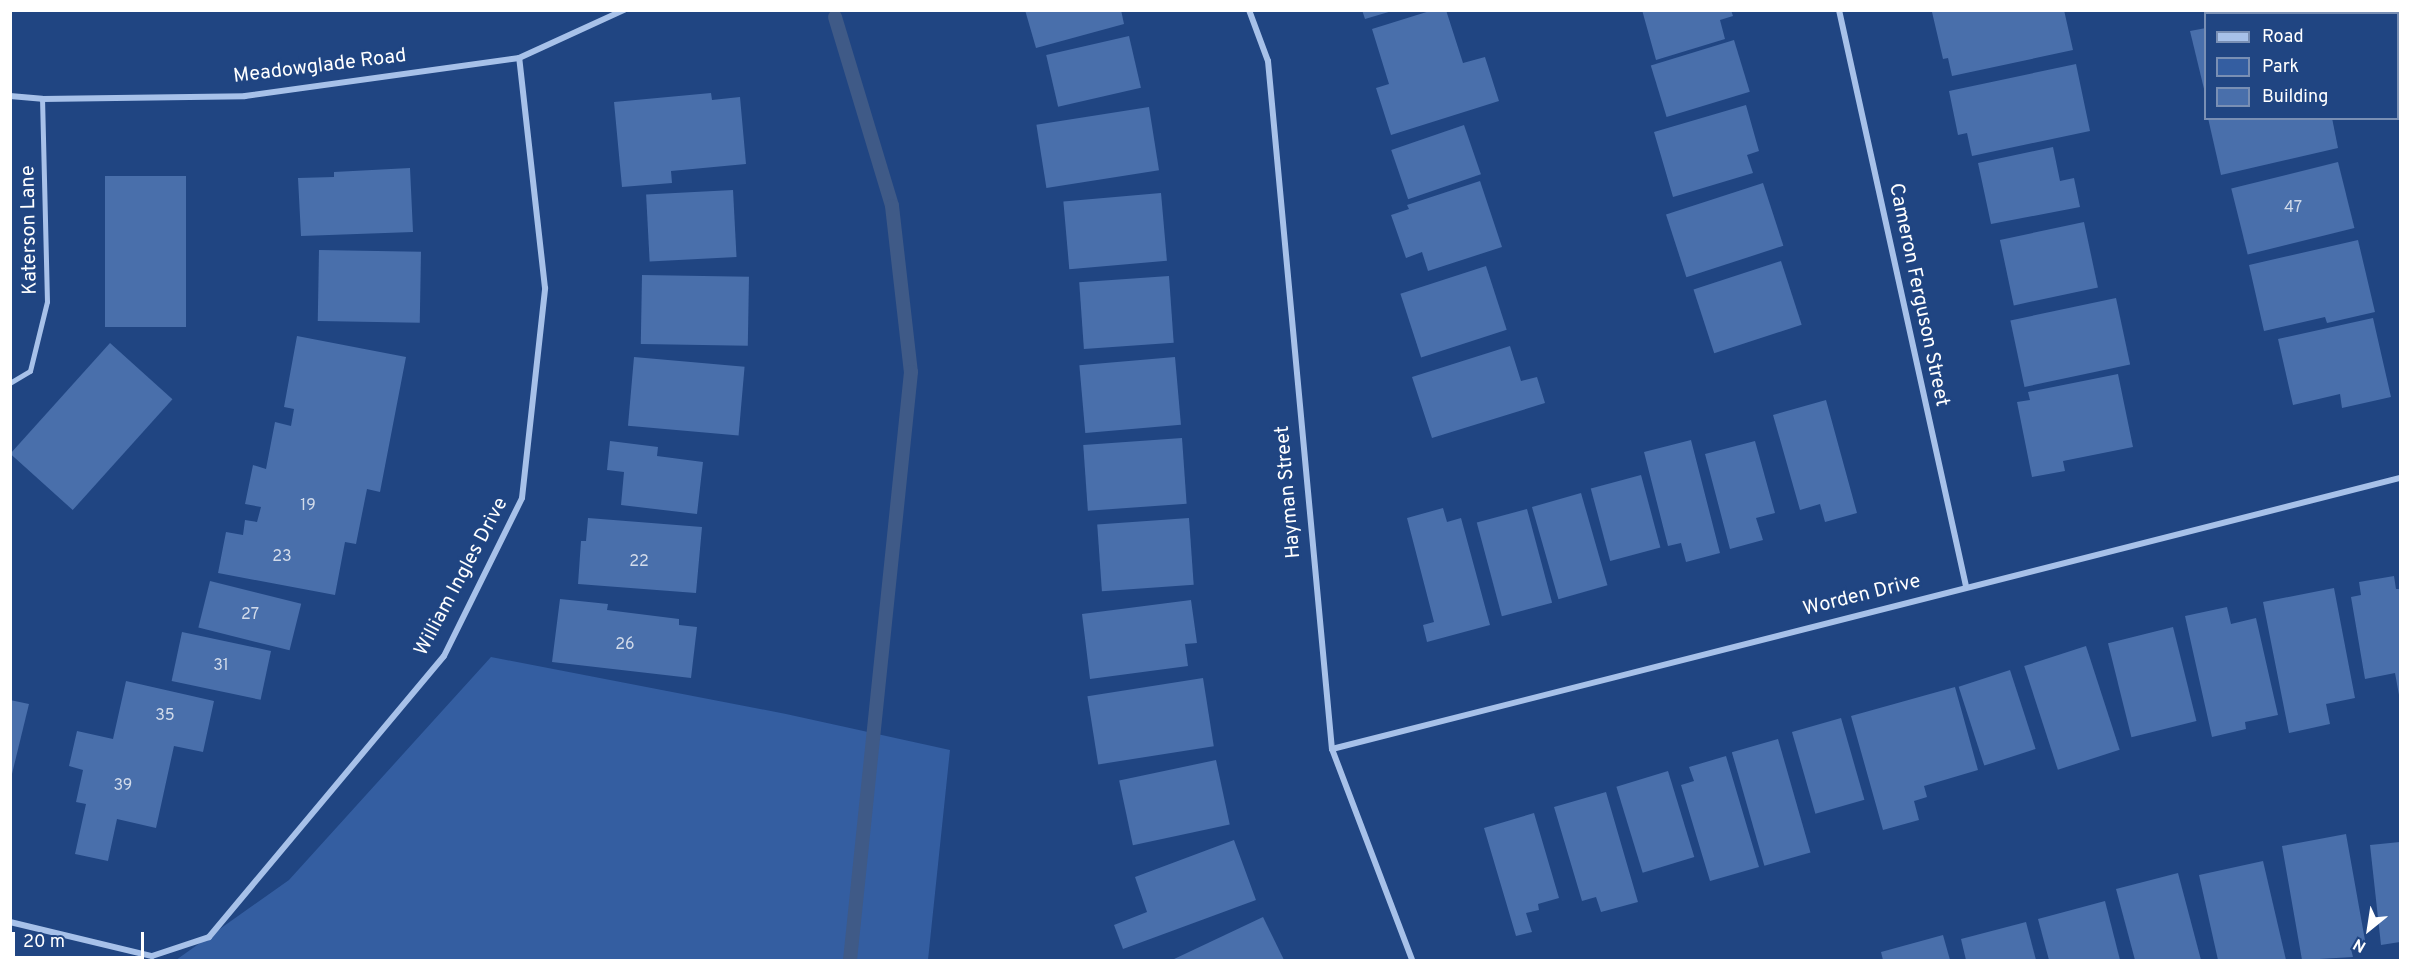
<!DOCTYPE html>
<style>
body{margin:0}
#map{position:relative;width:2411px;height:971px;overflow:hidden;background:#204582;font-family:Overpass,sans-serif}
div>[style]{position:absolute}
[style*='--x']{left:calc(var(--x)*1px);top:calc(var(--y)*1px);width:calc(var(--w)*1px);rotate:calc(var(--a)*1deg)}
.green>*{inset:0;background:#345ea1}
.stream>*{height:14px;margin:-7px;padding:0 7px;transform-origin:7px;border-radius:7px;background:#3f5a87}
.building>*{inset:0;background:#496fab;transform-origin:0 0}
.lane>*{height:4.5px;margin:-2.25px;padding:0 2.25px;transform-origin:2.25px;border-radius:2.25px;background:#a7c1e9}
.street>*{height:6px;margin:-3px;padding:0 3px;transform-origin:3px;border-radius:3px;background:#a7c1e9}
span{translate:-50% -50%;white-space:nowrap;text-align:center;line-height:1.15;-webkit-text-stroke:5px #204582;paint-order:stroke}
.number-label{font-size:16px;color:#d2dbea}
.number-label span{-webkit-text-stroke-width:0}
.street-label{font-size:20px;color:#fff}
.frame{position:absolute;inset:0;border:12px solid #fff;pointer-events:none}
.legend{position:absolute;left:2204px;top:12px;width:195px;height:108px;box-sizing:border-box;background:#204582;border:2px solid #798fb4;margin:0;padding:8px 10px;list-style:none;font-size:18px;color:#fff}
.legend li{display:flex;align-items:center;gap:12px;height:30px}
.legend b{width:30px;border:2px solid #798fb4}
.north{position:absolute;left:2339px;top:899px;width:60px;height:60px;-webkit-text-stroke:4px #204582;paint-order:stroke;rotate:210deg;font-size:16px;font-weight:700;line-height:24px;text-align:center;color:#fff}
.north::after{content:'';display:block;margin:auto;width:21px;height:27px;background:#fff;clip-path:polygon(50% 0,100% 100%,50% 72%,0 100%)}
.scale{position:absolute;left:12px;top:932px;width:132px;height:27px;box-sizing:border-box;border:3px solid #fff;border-top:0;padding-left:8px;font-size:18px;line-height:21px;white-space:nowrap;color:#fff;-webkit-text-stroke:4px #204582;paint-order:stroke}
</style>
<div id="map">
<div class="green">
<i style="clip-path:polygon(491px 657px,786px 714px,950px 750px,928px 960px,176px 960px,289px 880px)"></i>
</div>
<div class="stream">
<i style="--x:835;--y:17;--w:197;--a:73.2"></i>
<i style="--x:892;--y:206;--w:167;--a:83.5"></i>
<i style="--x:911;--y:372;--w:591;--a:95.92"></i>
</div>
<div class="building">
<i style="clip-path:polygon(1025px 10px,1121px 10px,1124px 24px,1036px 48px)"></i>
<i style="clip-path:polygon(1362px 10px,1392px 10px,1392px 11px,1365px 19px)"></i>
<i style="clip-path:polygon(1433px 10px,1446px 10px,1463px 63px,1485px 57px,1499px 101px,1391px 135px,1376px 88px,1389px 84px,1372px 29px)"></i>
<i style="clip-path:polygon(1642px 10px,1731px 10px,1733px 16px,1720px 20px,1725px 39px,1656px 60px)"></i>
<i style="clip-path:polygon(2064px 10px,2073px 50px,1952px 76px,1948px 58px,1943px 59px,1932px 12px)"></i>
<i style="clip-path:polygon(2281px 10px,2309px 10px,2310px 14px,2272px 14px)"></i>
<i style="clip-path:polygon(2206px 28px,2206px 93px,2205px 93px,2190px 31px)"></i>
<i style="left:1129px;top:36px;width:53px;height:85px;rotate:77deg"></i>
<i style="left:1734px;top:40px;width:54px;height:87px;rotate:73deg"></i>
<i style="clip-path:polygon(2076px 64px,2090px 131px,1972px 156px,1967px 133px,1958px 135px,1949px 91px)"></i>
<i style="clip-path:polygon(711px 93px,712px 100px,740px 97px,746px 164px,671px 171px,672px 183px,622px 187px,614px 102px)"></i>
<i style="clip-path:polygon(1746px 105px,1759px 151px,1747px 155px,1753px 173px,1673px 197px,1654px 132px)"></i>
<i style="left:1149px;top:107px;width:64px;height:114px;rotate:81deg"></i>
<i style="clip-path:polygon(2208px 118px,2332px 118px,2338px 148px,2221px 175px)"></i>
<i style="left:1464px;top:125px;width:52px;height:77px;rotate:71deg"></i>
<i style="clip-path:polygon(2053px 147px,2060px 181px,2074px 178px,2080px 207px,1991px 224px,1978px 163px)"></i>
<i style="left:2338px;top:162px;width:68px;height:110px;rotate:76deg"></i>
<i style="clip-path:polygon(410px 168px,413px 232px,301px 236px,298px 178px,334px 177px,334px 172px)"></i>
<i style="left:105px;top:176px;width:81px;height:151px"></i>
<i style="clip-path:polygon(1480px 181px,1502px 247px,1428px 271px,1422px 252px,1406px 258px,1391px 215px,1409px 209px,1407px 205px)"></i>
<i style="left:1763px;top:183px;width:66px;height:102px;rotate:72deg"></i>
<i style="left:733px;top:190px;width:67px;height:87px;rotate:87deg"></i>
<i style="left:1161px;top:193px;width:68px;height:98px;rotate:85deg"></i>
<i style="left:2084px;top:222px;width:67px;height:86px;rotate:78deg"></i>
<i style="clip-path:polygon(2358px 240px,2375px 312px,2327px 323px,2325px 317px,2264px 331px,2249px 265px)"></i>
<i style="left:319px;top:250px;width:102px;height:71px;rotate:1deg"></i>
<i style="left:1781px;top:261px;width:67px;height:92px;rotate:72deg"></i>
<i style="left:1486px;top:266px;width:67px;height:90px;rotate:72deg"></i>
<i style="left:642px;top:275px;width:107px;height:69px;rotate:1deg"></i>
<i style="left:1169px;top:276px;width:67px;height:90px;rotate:86deg"></i>
<i style="left:2116px;top:298px;width:68px;height:108px;rotate:78deg"></i>
<i style="clip-path:polygon(2373px 318px,2391px 397px,2342px 408px,2340px 394px,2293px 405px,2278px 339px)"></i>
<i style="clip-path:polygon(297px 336px,406px 357px,380px 492px,367px 489px,356px 544px,345px 542px,335px 595px,218px 573px,226px 532px,243px 535px,245px 520px,257px 522px,261px 507px,245px 504px,253px 465px,266px 469px,275px 422px,291px 426px,294px 409px,284px 407px)"></i>
<i style="left:110px;top:343px;width:84px;height:149px;rotate:42deg"></i>
<i style="clip-path:polygon(1510px 346px,1521px 381px,1537px 377px,1545px 403px,1432px 438px,1412px 377px)"></i>
<i style="left:634px;top:357px;width:111px;height:69px;rotate:5deg"></i>
<i style="left:1175px;top:357px;width:68px;height:96px;rotate:85deg"></i>
<i style="clip-path:polygon(2118px 374px,2133px 447px,2063px 461px,2065px 471px,2032px 477px,2017px 402px,2030px 400px,2028px 392px)"></i>
<i style="clip-path:polygon(1826px 400px,1857px 513px,1825px 522px,1820px 504px,1800px 510px,1773px 415px)"></i>
<i style="left:1182px;top:438px;width:66px;height:99px;rotate:86deg"></i>
<i style="clip-path:polygon(1691px 440px,1720px 553px,1686px 562px,1681px 543px,1668px 546px,1644px 452px)"></i>
<i style="clip-path:polygon(610px 441px,658px 447px,657px 456px,703px 462px,697px 514px,621px 505px,624px 472px,607px 470px)"></i>
<i style="clip-path:polygon(1755px 441px,1775px 513px,1756px 518px,1763px 540px,1730px 549px,1705px 454px)"></i>
<i style="left:1641px;top:475px;width:75px;height:52px;rotate:75deg"></i>
<i style="left:1581px;top:493px;width:96px;height:51px;rotate:74deg"></i>
<i style="clip-path:polygon(1443px 508px,1447px 522px,1461px 518px,1490px 625px,1427px 642px,1423px 625px,1434px 622px,1407px 518px)"></i>
<i style="left:1527px;top:509px;width:97px;height:52px;rotate:75deg"></i>
<i style="clip-path:polygon(588px 518px,702px 527px,696px 593px,578px 584px,581px 541px,586px 541px)"></i>
<i style="left:1189px;top:518px;width:67px;height:92px;rotate:86deg"></i>
<i style="clip-path:polygon(2394px 576px,2396px 589px,2400px 589px,2399px 695px,2395px 673px,2365px 679px,2351px 597px,2361px 595px,2359px 582px)"></i>
<i style="left:210px;top:581px;width:94px;height:48px;rotate:14deg"></i>
<i style="clip-path:polygon(2334px 588px,2355px 698px,2326px 704px,2330px 724px,2289px 733px,2263px 602px)"></i>
<i style="clip-path:polygon(560px 599px,608px 604px,607px 610px,679px 619px,679px 625px,697px 627px,691px 678px,552px 662px)"></i>
<i style="clip-path:polygon(1191px 600px,1197px 643px,1185px 644px,1188px 666px,1090px 679px,1082px 614px)"></i>
<i style="clip-path:polygon(2227px 607px,2231px 624px,2256px 618px,2278px 715px,2245px 722px,2246px 729px,2212px 737px,2185px 616px)"></i>
<i style="left:2173px;top:627px;width:97px;height:67px;rotate:76deg"></i>
<i style="left:182px;top:632px;width:91px;height:50px;rotate:12deg"></i>
<i style="left:2086px;top:646px;width:109px;height:65px;rotate:72deg"></i>
<i style="left:2010px;top:670px;width:83px;height:54px;rotate:72deg"></i>
<i style="left:1203px;top:678px;width:69px;height:117px;rotate:81deg"></i>
<i style="clip-path:polygon(126px 681px,214px 701px,203px 752px,174px 746px,156px 828px,117px 819px,108px 861px,75px 854px,86px 804px,76px 802px,83px 770px,69px 766px,77px 731px,113px 739px)"></i>
<i style="clip-path:polygon(1955px 687px,1978px 770px,1924px 786px,1927px 797px,1914px 801px,1919px 820px,1883px 830px,1851px 716px)"></i>
<i style="clip-path:polygon(10px 700px,29px 704px,11px 778px,10px 778px)"></i>
<i style="left:1841px;top:718px;width:85px;height:51px;rotate:74deg"></i>
<i style="left:1778px;top:739px;width:118px;height:48px;rotate:74deg"></i>
<i style="clip-path:polygon(1726px 756px,1759px 867px,1710px 881px,1681px 785px,1694px 781px,1689px 767px)"></i>
<i style="left:1216px;top:760px;width:66px;height:99px;rotate:78deg"></i>
<i style="left:1668px;top:771px;width:90px;height:54px;rotate:73deg"></i>
<i style="clip-path:polygon(1606px 792px,1638px 902px,1601px 912px,1596px 897px,1582px 901px,1554px 807px)"></i>
<i style="clip-path:polygon(1534px 813px,1559px 898px,1538px 904px,1539px 910px,1526px 913px,1532px 932px,1516px 936px,1484px 828px)"></i>
<i style="clip-path:polygon(2346px 834px,2366px 946px,2351px 949px,2353px 957px,2302px 960px,2282px 846px)"></i>
<i style="clip-path:polygon(1234px 840px,1256px 900px,1123px 949px,1114px 925px,1147px 912px,1135px 877px)"></i>
<i style="clip-path:polygon(2400px 842px,2400px 942px,2381px 945px,2370px 845px)"></i>
<i style="clip-path:polygon(2263px 861px,2286px 960px,2218px 960px,2199px 875px)"></i>
<i style="clip-path:polygon(2178px 873px,2201px 960px,2135px 960px,2116px 889px)"></i>
<i style="clip-path:polygon(2105px 901px,2120px 960px,2049px 960px,2038px 919px)"></i>
<i style="clip-path:polygon(1263px 917px,1284px 960px,1172px 960px)"></i>
<i style="clip-path:polygon(2026px 922px,2036px 960px,1966px 960px,1961px 939px)"></i>
<i style="clip-path:polygon(1943px 935px,1950px 960px,1883px 960px,1881px 952px)"></i>
</div>
<div class="lane">
<i style="--x:10;--y:383;--w:23;--a:-31"></i>
<i style="--x:30;--y:371;--w:71;--a:-76.2"></i>
<i style="--x:47;--y:302;--w:203;--a:-91.4"></i>
</div>
<div class="street">
<i style="--x:1249;--y:10;--w:54;--a:69.6"></i>
<i style="--x:1268;--y:61;--w:691;--a:84.69"></i>
<i style="--x:1332;--y:749;--w:226;--a:69.2"></i>
<i style="--x:1839;--y:10;--w:590;--a:77.57"></i>
<i style="--x:10;--y:96;--w:32;--a:5"></i>
<i style="--x:42;--y:99;--w:203;--a:-0.8"></i>
<i style="--x:245;--y:96;--w:277;--a:-7.9"></i>
<i style="--x:519;--y:58;--w:115;--a:-24.6"></i>
<i style="--x:1332;--y:749;--w:1102;--a:-14.24"></i>
<i style="--x:10;--y:922;--w:146;--a:13.5"></i>
<i style="--x:152;--y:956;--w:60;--a:-18.4"></i>
<i style="--x:209;--y:937;--w:366;--a:-50.1"></i>
<i style="--x:444;--y:656;--w:176;--a:-63.7"></i>
<i style="--x:522;--y:498;--w:211;--a:-83.7"></i>
<i style="--x:545;--y:288;--w:231;--a:-96.4"></i>
</div>
<div class="number-label">
<span style="left:2293px;top:208px">47</span>
<span style="left:308px;top:506px">19</span>
<span style="left:282px;top:557px">23</span>
<span style="left:639px;top:562px">22</span>
<span style="left:250px;top:615px">27</span>
<span style="left:625px;top:645px">26</span>
<span style="left:221px;top:666px">31</span>
<span style="left:165px;top:716px">35</span>
<span style="left:123px;top:786px">39</span>
</div>
<div class="street-label">
<span style="left:320px;top:67px;rotate:-7deg">Meadowglade Road</span>
<span style="left:30px;top:230px;rotate:-91deg">Katerson Lane</span>
<span style="left:1918px;top:295px;rotate:78deg">Cameron Ferguson Street</span>
<span style="left:1289px;top:492px;rotate:-95deg">Hayman Street</span>
<span style="left:462px;top:577px;rotate:-62deg">William Ingles Drive</span>
<span style="left:1862px;top:596px;rotate:-14deg">Worden Drive</span>
</div>
<div class="frame"></div>
<ul class="legend">
<li><b style="height:8px;background:#a7c1e9"></b>Road</li>
<li><b style="height:16px;background:#345ea1"></b>Park</li>
<li><b style="height:16px;background:#496fab"></b>Building</li>
</ul>
<div class="north">N</div>
<div class="scale">20 m</div>
</div>
